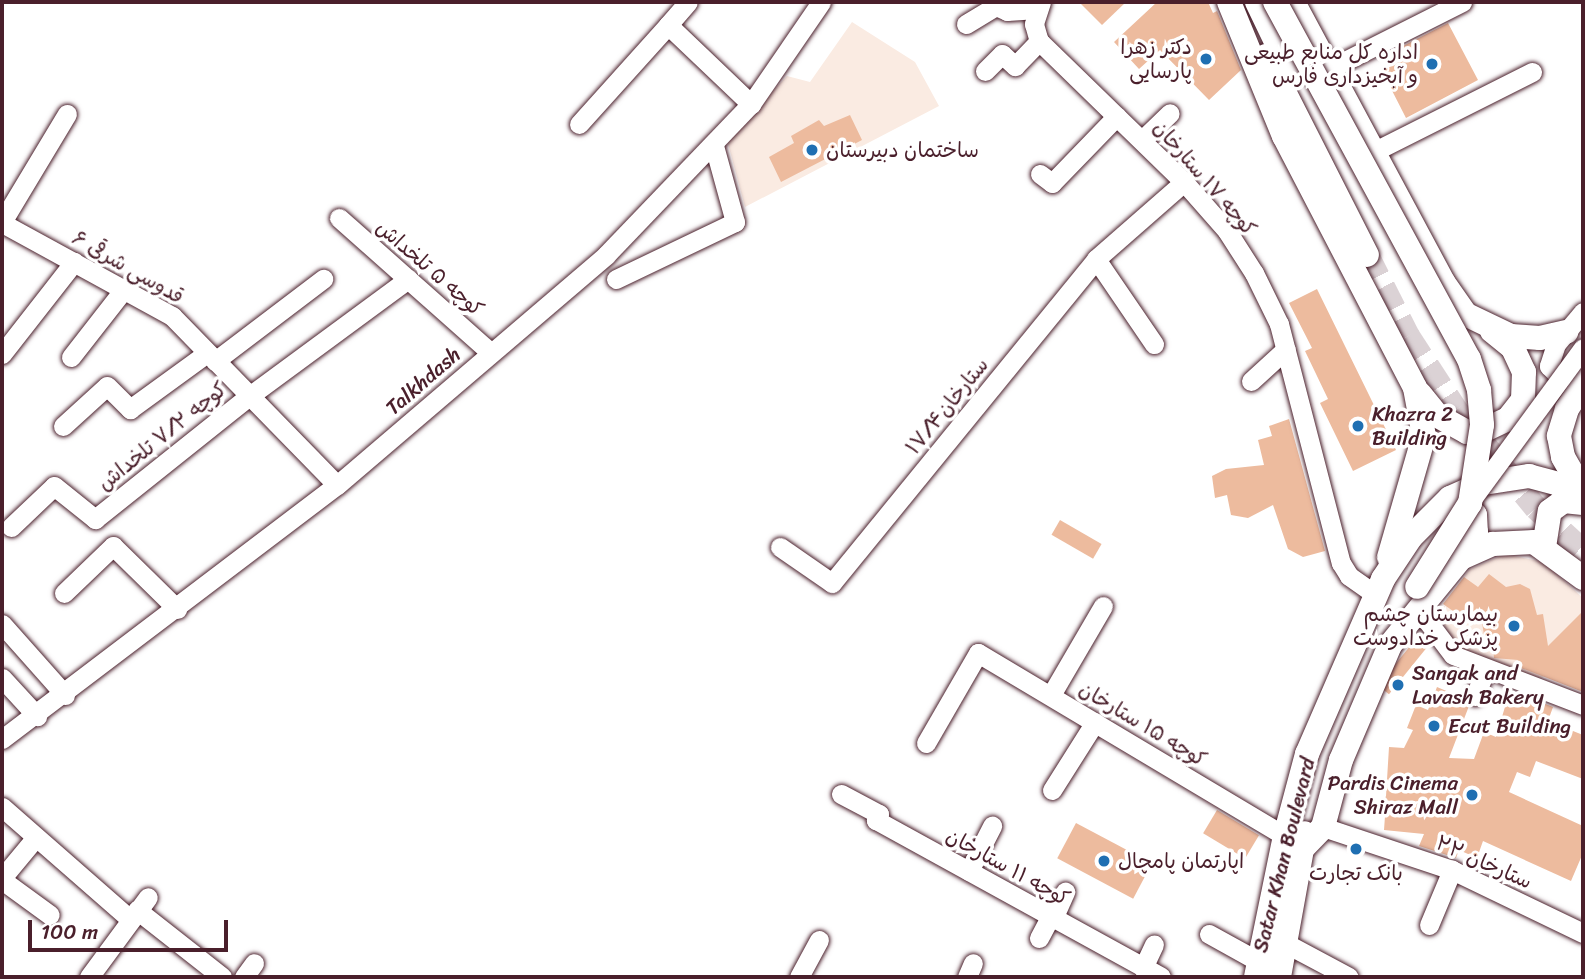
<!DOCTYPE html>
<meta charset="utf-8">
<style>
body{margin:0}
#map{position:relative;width:1585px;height:979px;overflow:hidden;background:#fff;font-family:Sriracha,"Playpen Sans Arabic",sans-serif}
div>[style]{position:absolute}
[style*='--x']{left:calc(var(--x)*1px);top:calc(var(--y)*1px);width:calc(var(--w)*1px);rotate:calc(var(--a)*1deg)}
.built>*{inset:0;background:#faebe2}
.building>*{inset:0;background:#edbb9e;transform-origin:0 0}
.major-tunnel>*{height:24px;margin-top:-12px;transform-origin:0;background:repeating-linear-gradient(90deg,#dbd2d5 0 24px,transparent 0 36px)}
.roads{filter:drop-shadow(0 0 2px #4a1f2b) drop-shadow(0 0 2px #4a1f2b)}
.minor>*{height:19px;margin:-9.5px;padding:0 9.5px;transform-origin:9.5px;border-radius:9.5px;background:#fff}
.major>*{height:24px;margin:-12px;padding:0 12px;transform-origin:12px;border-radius:12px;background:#fff}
.bridges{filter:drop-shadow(0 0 2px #4a1f2b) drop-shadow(0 0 2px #4a1f2b)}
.minor-bridge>*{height:19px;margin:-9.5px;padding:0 9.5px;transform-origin:9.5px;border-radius:9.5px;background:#fff}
.major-bridge>*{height:24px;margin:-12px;padding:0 12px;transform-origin:12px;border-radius:12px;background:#fff}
.dots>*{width:19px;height:19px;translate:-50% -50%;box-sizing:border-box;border:4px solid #fff;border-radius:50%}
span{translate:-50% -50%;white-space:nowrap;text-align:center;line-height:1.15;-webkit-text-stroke:7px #fff;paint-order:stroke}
.poi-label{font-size:21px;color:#4a1f2b}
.right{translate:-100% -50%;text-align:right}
.left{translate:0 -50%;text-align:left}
.street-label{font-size:21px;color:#4a1f2b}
.frame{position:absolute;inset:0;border:4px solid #4a1f2b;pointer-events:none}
.scale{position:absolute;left:28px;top:920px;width:200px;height:32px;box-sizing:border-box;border:4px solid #4a1f2b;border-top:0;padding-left:9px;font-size:21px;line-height:24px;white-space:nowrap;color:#4a1f2b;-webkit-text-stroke:5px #fff;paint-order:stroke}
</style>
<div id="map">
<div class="built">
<i style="clip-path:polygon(852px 22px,915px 62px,939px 106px,745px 207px,727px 140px,787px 76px,810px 82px)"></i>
<i style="clip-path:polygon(1505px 554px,1543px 562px,1583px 598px,1583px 637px,1541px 679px,1458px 648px,1438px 615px,1469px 570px)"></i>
</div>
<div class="building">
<i style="clip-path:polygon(1079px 2px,1126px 2px,1102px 25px)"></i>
<i style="clip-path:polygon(1157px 2px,1208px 2px,1213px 13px,1217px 11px,1241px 70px,1209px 100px,1160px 50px,1139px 69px,1114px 42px)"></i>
<i style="clip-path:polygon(1448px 23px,1478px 80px,1406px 118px,1382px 71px,1408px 57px,1403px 46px)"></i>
<i style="clip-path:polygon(850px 115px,862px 140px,781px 182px,769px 157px,794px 143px,791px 136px,819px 120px,824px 126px)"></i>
<i style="clip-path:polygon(1317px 289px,1396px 450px,1353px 471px,1320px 403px,1328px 399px,1305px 351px,1312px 348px,1289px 303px)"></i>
<i style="clip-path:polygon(1289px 419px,1325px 551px,1303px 557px,1288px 549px,1273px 505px,1248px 518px,1231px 515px,1227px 495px,1215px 498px,1212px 476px,1226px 469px,1264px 465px,1258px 440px,1272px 436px,1269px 426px)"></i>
<i style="left:1060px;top:520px;width:48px;height:17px;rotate:30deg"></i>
<i style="clip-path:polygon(1489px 574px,1506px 587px,1520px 584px,1530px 589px,1537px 615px,1543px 614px,1548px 646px,1583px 611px,1583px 692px,1516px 666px,1518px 660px,1494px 658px,1493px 647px,1486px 648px,1481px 616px,1473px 625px,1443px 604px,1464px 577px,1478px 587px)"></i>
<i style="left:1419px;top:635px;width:14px;height:65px;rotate:39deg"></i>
<i style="clip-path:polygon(1437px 687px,1463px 698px,1469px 706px,1449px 758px,1474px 759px,1484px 732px,1496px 737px,1510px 690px,1553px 707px,1548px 721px,1583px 735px,1583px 779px,1536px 761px,1530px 777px,1517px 772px,1509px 792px,1583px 826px,1583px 853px,1571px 881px,1483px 841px,1477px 858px,1459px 850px,1456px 858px,1419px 846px,1424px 834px,1384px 830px,1385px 816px,1378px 813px,1386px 796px,1389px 747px,1404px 748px,1413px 730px,1407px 728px,1416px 705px,1428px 710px)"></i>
<i style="left:1217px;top:810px;width:49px;height:27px;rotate:31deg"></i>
<i style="left:1076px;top:823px;width:86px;height:40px;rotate:28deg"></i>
</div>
<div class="major-tunnel">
<i style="--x:1367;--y:255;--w:91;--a:63.2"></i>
<i style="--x:1408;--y:336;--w:88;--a:57"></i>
<i style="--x:1456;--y:410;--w:127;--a:50.8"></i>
<i style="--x:1536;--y:508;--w:64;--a:42.5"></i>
</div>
<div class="roads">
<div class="minor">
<i style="--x:1041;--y:2;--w:23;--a:108"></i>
<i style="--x:1034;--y:24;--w:18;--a:74"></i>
<i style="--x:1039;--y:41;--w:202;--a:44.2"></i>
<i style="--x:1184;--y:182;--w:65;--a:48.7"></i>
<i style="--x:1227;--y:231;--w:50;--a:57.3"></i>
<i style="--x:1254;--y:273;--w:57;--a:63.9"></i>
<i style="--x:1279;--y:324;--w:247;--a:75.5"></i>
<i style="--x:1341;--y:563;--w:15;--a:58"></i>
<i style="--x:1349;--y:576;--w:33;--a:35"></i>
<i style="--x:966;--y:24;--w:35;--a:-31"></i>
<i style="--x:996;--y:6;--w:12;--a:24"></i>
<i style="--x:1007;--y:11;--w:30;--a:-4"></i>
<i style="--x:668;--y:25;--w:30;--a:-49"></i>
<i style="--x:1329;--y:69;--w:149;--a:-26.7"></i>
<i style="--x:985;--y:71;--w:24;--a:-45"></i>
<i style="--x:1002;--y:54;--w:18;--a:43"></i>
<i style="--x:1015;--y:66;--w:35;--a:-46"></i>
<i style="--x:579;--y:124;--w:133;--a:-48"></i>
<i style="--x:668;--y:25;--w:115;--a:43.6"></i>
<i style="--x:1143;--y:139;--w:37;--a:-44"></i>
<i style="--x:1373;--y:152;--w:178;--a:-26.7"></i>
<i style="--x:1040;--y:174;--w:15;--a:37"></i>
<i style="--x:1052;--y:183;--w:93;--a:-45.9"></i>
<i style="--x:339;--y:218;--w:202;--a:41.6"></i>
<i style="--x:2;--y:222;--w:126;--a:-59"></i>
<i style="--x:2;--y:223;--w:194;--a:28.7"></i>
<i style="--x:172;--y:316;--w:236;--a:45.7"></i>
<i style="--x:1096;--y:259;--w:103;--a:55.7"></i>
<i style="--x:616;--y:279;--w:132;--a:-25.6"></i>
<i style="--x:735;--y:222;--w:79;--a:-105.4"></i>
<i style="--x:1583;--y:312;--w:42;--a:130.2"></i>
<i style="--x:1556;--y:344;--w:23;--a:108"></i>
<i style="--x:1549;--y:366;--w:17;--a:45"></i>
<i style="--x:1561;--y:378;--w:24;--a:-22"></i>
<i style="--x:2;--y:354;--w:117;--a:-52"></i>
<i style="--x:71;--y:357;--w:88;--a:-52"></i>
<i style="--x:215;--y:361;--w:136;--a:-37.2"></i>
<i style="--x:1251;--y:381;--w:47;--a:-42.4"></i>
<i style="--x:63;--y:426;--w:59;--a:-42.3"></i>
<i style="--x:107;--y:386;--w:33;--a:45"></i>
<i style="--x:130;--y:409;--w:95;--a:-36"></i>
<i style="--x:11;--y:527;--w:59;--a:-43.6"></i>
<i style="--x:54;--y:486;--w:53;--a:38.8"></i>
<i style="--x:95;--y:519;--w:196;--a:-38.6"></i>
<i style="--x:248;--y:397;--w:199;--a:-36.4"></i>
<i style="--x:780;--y:547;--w:63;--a:34.7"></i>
<i style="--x:832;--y:583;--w:418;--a:-50.8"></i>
<i style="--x:1096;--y:259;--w:117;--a:-41.2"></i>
<i style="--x:64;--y:593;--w:68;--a:-43.8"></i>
<i style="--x:113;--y:546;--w:90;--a:44.5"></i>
<i style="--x:1419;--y:610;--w:56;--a:52.9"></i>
<i style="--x:1453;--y:655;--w:139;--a:21"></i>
<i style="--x:2;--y:624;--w:95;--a:48.4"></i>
<i style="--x:2;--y:678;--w:52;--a:47.4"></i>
<i style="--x:1051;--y:695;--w:103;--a:-59.7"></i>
<i style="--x:1475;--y:696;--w:29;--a:-68"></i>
<i style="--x:2;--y:739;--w:420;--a:-37.2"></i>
<i style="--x:337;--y:485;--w:354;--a:-40.5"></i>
<i style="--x:606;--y:255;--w:209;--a:-46.2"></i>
<i style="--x:751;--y:104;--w:124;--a:-55.5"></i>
<i style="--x:926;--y:743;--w:104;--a:-60"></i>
<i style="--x:978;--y:653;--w:357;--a:30.8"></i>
<i style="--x:1052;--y:790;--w:80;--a:-57.7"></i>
<i style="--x:841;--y:794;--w:43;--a:27.8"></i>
<i style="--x:879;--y:814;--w:7;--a:117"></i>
<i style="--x:876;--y:820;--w:325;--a:28.8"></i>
<i style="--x:2;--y:807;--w:171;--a:41.2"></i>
<i style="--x:1323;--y:827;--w:136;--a:18.4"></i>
<i style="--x:1452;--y:870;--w:145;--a:25.7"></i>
<i style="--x:969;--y:871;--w:51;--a:-62.9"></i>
<i style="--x:2;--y:878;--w:53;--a:-50.3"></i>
<i style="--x:2;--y:880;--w:59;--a:36.1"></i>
<i style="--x:137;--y:910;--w:108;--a:38.2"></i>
<i style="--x:1053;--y:919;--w:30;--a:-66"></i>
<i style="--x:1429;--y:925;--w:60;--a:-67.3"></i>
<i style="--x:1209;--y:934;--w:56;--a:28.9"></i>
<i style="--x:1039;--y:938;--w:24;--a:-62"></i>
<i style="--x:1285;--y:943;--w:72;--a:28"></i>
<i style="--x:1143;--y:968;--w:26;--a:-65"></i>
<i style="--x:89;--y:977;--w:99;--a:-53.6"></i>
<i style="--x:244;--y:977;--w:17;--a:-54"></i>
<i style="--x:799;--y:977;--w:42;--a:-61.6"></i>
<i style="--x:967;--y:977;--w:15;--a:-67"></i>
</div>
<div class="major">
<i style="--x:1229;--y:2;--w:145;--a:67.7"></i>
<i style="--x:1284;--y:136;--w:284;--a:62.5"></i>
<i style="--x:1415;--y:388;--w:49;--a:79.4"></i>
<i style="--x:1424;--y:436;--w:126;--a:106.1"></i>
<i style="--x:1257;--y:2;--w:76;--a:64.4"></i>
<i style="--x:1293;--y:2;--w:318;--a:61.8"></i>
<i style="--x:1443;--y:282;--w:39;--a:55"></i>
<i style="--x:1465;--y:314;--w:51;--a:25.6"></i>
<i style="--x:1511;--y:336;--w:29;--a:4"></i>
<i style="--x:1540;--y:338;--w:27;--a:-13"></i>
<i style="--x:1266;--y:56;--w:223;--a:63.1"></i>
<i style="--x:1583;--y:385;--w:29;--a:124"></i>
<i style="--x:1567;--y:409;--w:28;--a:107"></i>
<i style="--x:1559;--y:436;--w:21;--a:79"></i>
<i style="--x:1563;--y:457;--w:40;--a:60.3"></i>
<i style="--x:1420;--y:394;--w:28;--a:51"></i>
<i style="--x:1438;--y:416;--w:33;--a:29"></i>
<i style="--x:1467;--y:432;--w:13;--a:0"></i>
<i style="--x:1480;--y:432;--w:31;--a:-25"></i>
<i style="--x:1508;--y:419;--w:24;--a:-52"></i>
<i style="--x:1523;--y:400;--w:28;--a:-88"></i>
<i style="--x:1524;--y:372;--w:26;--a:-115"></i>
<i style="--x:1513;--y:348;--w:27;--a:-141"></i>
<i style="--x:1449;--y:505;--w:16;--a:0"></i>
<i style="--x:1465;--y:505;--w:14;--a:45"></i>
<i style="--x:1475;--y:515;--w:17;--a:87"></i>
<i style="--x:1476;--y:532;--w:25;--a:116"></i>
<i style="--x:1544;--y:547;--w:36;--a:-81"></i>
<i style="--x:1550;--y:511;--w:17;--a:-36"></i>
<i style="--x:1564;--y:501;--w:19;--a:6"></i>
<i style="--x:1302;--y:849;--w:30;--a:-46"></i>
<i style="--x:1323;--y:827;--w:69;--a:-75"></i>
<i style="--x:1341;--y:760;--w:125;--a:-66.9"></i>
<i style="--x:1390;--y:645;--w:112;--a:-50.8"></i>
<i style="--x:1461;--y:558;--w:35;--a:-24"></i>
<i style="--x:1493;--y:544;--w:41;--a:-2.8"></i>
<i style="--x:1534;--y:542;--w:61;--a:36.3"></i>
<i style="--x:1256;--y:977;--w:144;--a:-78.4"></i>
<i style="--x:1285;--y:836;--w:85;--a:-75"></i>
<i style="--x:1307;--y:754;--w:191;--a:-66.5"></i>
<i style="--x:1383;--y:579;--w:50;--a:-56.3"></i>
<i style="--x:1411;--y:537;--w:55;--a:-45"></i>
<i style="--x:1450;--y:498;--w:37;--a:-24"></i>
<i style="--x:1484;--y:483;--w:46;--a:-8.8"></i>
<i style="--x:1529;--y:476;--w:30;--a:15"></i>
<i style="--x:1558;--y:484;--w:30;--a:33"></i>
<i style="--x:1279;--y:977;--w:146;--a:-79.8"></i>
</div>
</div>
<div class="bridges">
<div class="minor-bridge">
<i style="--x:1472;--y:499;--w:187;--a:-53.7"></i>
</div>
<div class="major-bridge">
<i style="--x:1275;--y:2;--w:406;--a:61.5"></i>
<i style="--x:1469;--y:359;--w:33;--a:72"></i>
<i style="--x:1479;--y:390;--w:35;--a:85"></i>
<i style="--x:1482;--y:425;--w:79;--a:98.7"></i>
<i style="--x:1470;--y:503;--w:99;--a:122.2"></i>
</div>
</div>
<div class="dots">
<i style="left:1206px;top:59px;background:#1f6fb2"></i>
<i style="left:1432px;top:64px;background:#1f6fb2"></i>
<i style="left:812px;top:150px;background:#1f6fb2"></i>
<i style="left:1358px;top:426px;background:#1f6fb2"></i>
<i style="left:1514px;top:626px;background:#1f6fb2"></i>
<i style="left:1398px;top:685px;background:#1f6fb2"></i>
<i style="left:1434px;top:726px;background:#1f6fb2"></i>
<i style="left:1472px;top:795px;background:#1f6fb2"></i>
<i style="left:1356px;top:849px;background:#1f6fb2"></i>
<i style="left:1104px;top:861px;background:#1f6fb2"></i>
</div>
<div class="poi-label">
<span class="right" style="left:1192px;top:59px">دکتر زهرا<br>پارسایی</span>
<span class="right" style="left:1418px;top:64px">اداره کل منابع طبیعى<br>و آبخیزدارى فارس</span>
<span class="left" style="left:826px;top:150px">ساختمان دبیرستان</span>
<span class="left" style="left:1372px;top:426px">Khazra 2<br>Building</span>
<span class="right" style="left:1498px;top:626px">بیمارستان چشم<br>پزشکی خدادوست</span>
<span class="left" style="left:1412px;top:685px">Sangak and<br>Lavash Bakery</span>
<span class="left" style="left:1448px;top:726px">Ecut Building</span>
<span class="right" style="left:1458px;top:795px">Pardis Cinema<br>Shiraz Mall</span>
<span class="left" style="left:1118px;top:861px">اپارتمان پامچال</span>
<span style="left:1356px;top:873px">بانک تجارت</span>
</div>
<div class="street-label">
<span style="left:1205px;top:178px;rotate:49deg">کوچه ۱۷ ستارخان</span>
<span style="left:128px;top:267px;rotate:30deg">قدوسی شرقی ۶</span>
<span style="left:430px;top:268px;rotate:41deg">کوچه ۵ تلخداش</span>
<span style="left:423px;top:381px;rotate:-41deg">Talkhdash</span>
<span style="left:947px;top:406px;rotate:-51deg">ستارخان۱۷/۴</span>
<span style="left:162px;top:436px;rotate:-39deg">کوچه ۷/۲ تلخداش</span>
<span style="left:1143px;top:724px;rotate:31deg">کوچه ۱۵ ستارخان</span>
<span style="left:1284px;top:855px;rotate:-76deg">Satar Khan Boulevard</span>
<span style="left:1484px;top:862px;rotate:24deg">۲۲ ستارخان</span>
<span style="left:1008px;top:867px;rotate:29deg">کوچه ۱۱ ستارخان</span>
</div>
<div class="frame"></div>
<div class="scale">100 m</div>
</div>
